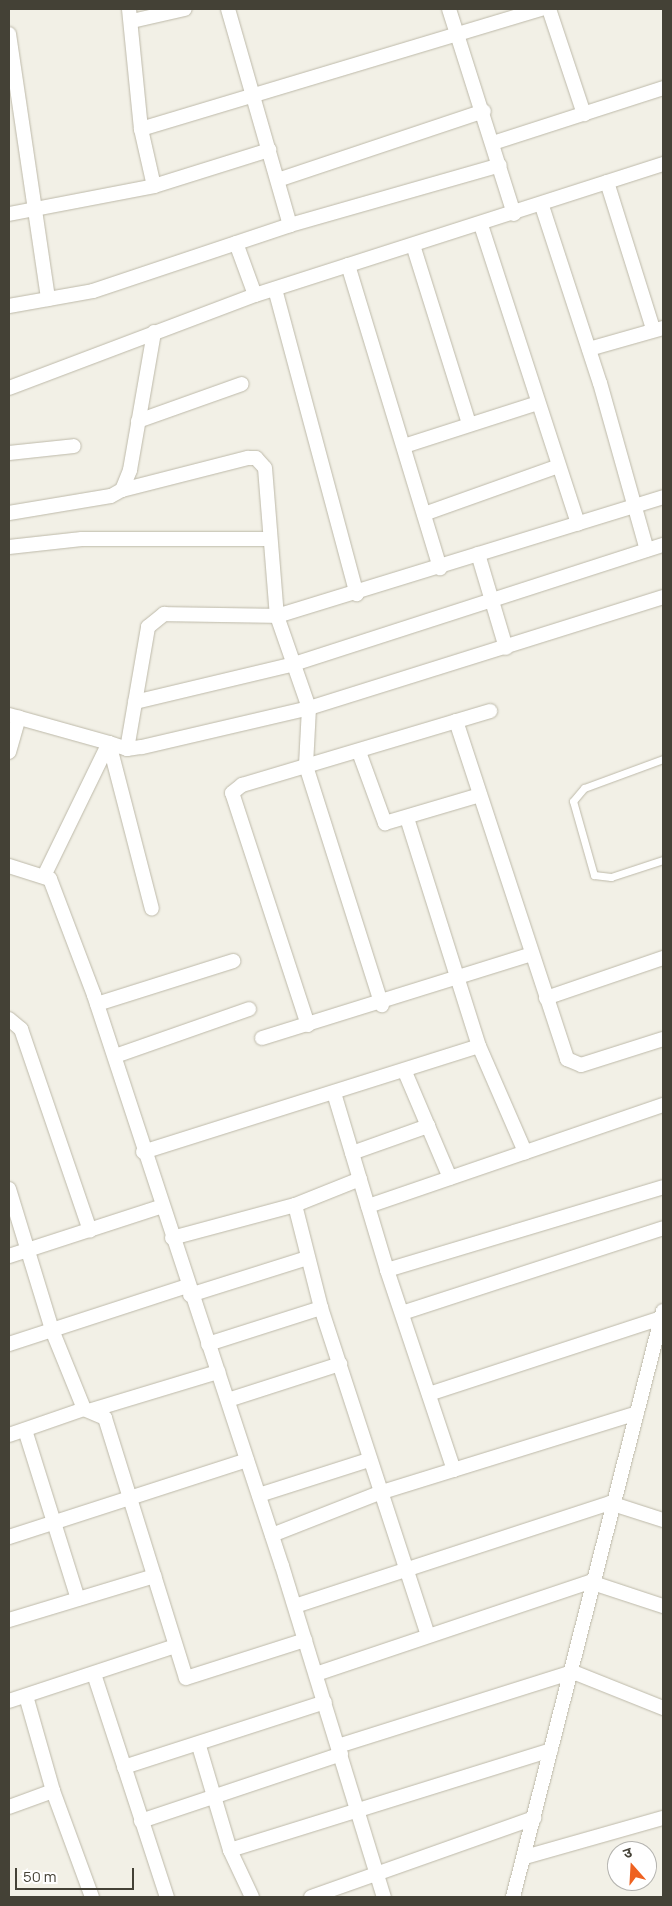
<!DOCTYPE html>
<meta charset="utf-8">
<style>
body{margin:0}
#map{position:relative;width:672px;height:1906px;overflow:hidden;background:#f2f0e6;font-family:Manrope,"Noto Sans Devanagari",sans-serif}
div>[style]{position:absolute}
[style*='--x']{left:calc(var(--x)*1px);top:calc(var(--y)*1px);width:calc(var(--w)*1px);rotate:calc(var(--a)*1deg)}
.roads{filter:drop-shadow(0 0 1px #bdb9a9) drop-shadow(0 0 1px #bdb9a9)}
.service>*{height:7px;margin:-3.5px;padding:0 3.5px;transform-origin:3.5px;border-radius:3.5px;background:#fff}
.minor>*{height:14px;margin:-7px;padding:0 7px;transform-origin:7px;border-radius:7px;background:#fff}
span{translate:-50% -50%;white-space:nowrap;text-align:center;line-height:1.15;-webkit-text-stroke:5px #fff;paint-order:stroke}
.frame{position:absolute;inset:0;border:10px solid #444136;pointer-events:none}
.north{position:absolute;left:607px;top:1841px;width:50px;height:50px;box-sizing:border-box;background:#fff;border:1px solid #b4b3af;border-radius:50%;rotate:341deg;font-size:14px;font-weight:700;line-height:20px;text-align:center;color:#444136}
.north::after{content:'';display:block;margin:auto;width:18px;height:22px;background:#ee6221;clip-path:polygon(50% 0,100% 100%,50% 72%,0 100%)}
.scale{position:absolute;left:15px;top:1868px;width:119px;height:22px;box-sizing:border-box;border:2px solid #444136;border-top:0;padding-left:6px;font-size:15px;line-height:18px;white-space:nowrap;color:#444136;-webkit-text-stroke:4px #fff;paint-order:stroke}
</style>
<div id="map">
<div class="roads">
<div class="service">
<i style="--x:663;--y:759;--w:84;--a:159.8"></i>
<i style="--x:584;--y:788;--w:17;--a:130"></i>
<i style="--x:573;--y:801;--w:77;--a:74.2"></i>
<i style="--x:594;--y:875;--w:17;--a:7"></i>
<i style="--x:611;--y:877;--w:55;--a:-18.1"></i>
</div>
<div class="minor">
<i style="--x:129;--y:9;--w:121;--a:84.3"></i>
<i style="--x:141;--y:129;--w:58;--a:77.2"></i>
<i style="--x:228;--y:9;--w:225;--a:74"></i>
<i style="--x:449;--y:9;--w:215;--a:72.4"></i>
<i style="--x:549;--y:9;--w:111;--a:71.6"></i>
<i style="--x:132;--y:21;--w:54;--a:-12.8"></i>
<i style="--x:9;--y:34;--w:268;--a:81.6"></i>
<i style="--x:141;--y:129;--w:418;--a:-16.7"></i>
<i style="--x:493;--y:143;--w:179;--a:-17.9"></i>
<i style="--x:278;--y:180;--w:217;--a:-18.5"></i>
<i style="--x:607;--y:182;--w:154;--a:72.6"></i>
<i style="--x:542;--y:206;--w:186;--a:71.9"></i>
<i style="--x:600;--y:383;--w:173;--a:74.3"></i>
<i style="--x:9;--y:214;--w:148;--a:-10.9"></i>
<i style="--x:154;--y:186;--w:121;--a:-17.4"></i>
<i style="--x:481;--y:225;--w:314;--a:72"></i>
<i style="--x:236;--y:243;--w:55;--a:69.9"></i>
<i style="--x:413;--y:245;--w:188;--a:72.6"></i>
<i style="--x:348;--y:265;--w:317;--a:73.1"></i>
<i style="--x:275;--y:289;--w:316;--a:75"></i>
<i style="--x:9;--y:306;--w:85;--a:-10.1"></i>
<i style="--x:93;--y:291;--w:208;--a:-18.5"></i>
<i style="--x:290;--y:225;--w:218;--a:-15.9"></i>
<i style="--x:589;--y:349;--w:77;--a:-15.8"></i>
<i style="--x:9;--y:388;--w:263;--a:-20.7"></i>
<i style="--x:255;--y:295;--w:429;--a:-17.8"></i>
<i style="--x:138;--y:421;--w:110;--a:-19.6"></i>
<i style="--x:404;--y:446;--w:141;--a:-17.8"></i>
<i style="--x:9;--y:453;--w:65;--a:-6.1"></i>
<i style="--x:122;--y:490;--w:130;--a:-14.3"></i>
<i style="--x:248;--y:458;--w:8;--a:0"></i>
<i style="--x:256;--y:458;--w:13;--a:48"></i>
<i style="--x:265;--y:468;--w:148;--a:85.4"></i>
<i style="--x:277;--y:616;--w:97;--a:70.8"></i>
<i style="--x:309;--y:708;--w:58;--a:93"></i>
<i style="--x:306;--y:766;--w:251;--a:72.4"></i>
<i style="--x:9;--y:513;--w:103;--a:-9.5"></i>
<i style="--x:111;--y:496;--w:13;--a:-29"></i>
<i style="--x:122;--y:490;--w:22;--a:-68"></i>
<i style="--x:130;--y:470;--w:140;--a:-80.1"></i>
<i style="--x:424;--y:514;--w:143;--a:-19.6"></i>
<i style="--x:9;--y:547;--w:73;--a:-6.3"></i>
<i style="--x:82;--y:539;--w:188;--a:0"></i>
<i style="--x:478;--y:554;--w:98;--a:73.4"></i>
<i style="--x:135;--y:702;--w:163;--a:-13.4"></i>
<i style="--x:294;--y:664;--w:388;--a:-17.9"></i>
<i style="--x:9;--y:715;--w:104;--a:15.6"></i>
<i style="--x:109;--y:743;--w:171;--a:75.5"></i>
<i style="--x:456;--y:721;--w:356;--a:71.8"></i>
<i style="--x:567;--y:1059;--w:15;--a:23"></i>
<i style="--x:581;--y:1065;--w:86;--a:-17.6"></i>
<i style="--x:127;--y:749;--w:124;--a:-80.2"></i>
<i style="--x:148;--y:627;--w:21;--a:-39"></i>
<i style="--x:164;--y:614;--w:113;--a:1"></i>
<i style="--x:277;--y:616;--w:404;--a:-17.1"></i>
<i style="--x:9;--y:752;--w:36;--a:-74"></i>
<i style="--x:359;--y:752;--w:76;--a:69.9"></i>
<i style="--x:385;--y:823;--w:99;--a:-16.4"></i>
<i style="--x:407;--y:818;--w:239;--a:72.5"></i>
<i style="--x:479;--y:1046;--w:116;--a:66.5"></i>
<i style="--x:9;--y:866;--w:43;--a:17.6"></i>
<i style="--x:50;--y:879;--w:124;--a:69.2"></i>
<i style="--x:94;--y:995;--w:601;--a:71.78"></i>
<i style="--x:282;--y:1566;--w:346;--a:72.9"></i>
<i style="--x:44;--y:876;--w:148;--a:-64"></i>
<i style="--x:109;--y:743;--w:19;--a:18"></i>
<i style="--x:127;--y:749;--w:15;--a:-8"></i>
<i style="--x:142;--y:747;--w:171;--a:-13.1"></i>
<i style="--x:309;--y:708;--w:371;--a:-17.4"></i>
<i style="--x:546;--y:998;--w:124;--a:-18.9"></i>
<i style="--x:97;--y:1004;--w:143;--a:-17.5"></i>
<i style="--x:9;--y:1019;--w:16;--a:40"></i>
<i style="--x:21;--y:1029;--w:213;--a:71.1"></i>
<i style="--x:308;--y:1025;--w:244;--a:-108.1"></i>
<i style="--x:232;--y:793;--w:13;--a:-39"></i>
<i style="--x:242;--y:785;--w:259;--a:-16.6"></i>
<i style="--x:262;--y:1038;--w:282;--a:-17.3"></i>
<i style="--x:115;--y:1056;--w:142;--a:-19.3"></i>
<i style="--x:405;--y:1072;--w:115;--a:67"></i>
<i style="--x:334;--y:1093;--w:185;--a:73.3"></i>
<i style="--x:387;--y:1270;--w:211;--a:71.5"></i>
<i style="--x:143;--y:1152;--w:352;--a:-17.5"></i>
<i style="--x:352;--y:1153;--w:81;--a:-19.6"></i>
<i style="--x:9;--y:1189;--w:147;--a:73"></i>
<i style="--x:52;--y:1330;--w:85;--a:67.9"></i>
<i style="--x:84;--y:1409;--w:79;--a:160.9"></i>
<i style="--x:295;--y:1205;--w:106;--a:75.8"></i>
<i style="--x:321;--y:1308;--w:344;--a:71.9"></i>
<i style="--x:368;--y:1206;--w:312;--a:-18.9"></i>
<i style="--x:172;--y:1238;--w:127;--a:-15"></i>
<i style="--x:295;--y:1205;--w:70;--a:-21.8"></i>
<i style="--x:9;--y:1256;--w:159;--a:-18"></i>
<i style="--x:387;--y:1270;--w:288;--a:-16.7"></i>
<i style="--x:190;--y:1295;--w:123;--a:-17.5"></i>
<i style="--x:402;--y:1313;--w:274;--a:-18"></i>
<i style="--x:9;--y:1344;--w:187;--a:-18"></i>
<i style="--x:208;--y:1344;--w:119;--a:-17.7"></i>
<i style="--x:429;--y:1394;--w:245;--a:-18.1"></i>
<i style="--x:228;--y:1400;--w:118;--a:-17.8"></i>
<i style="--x:84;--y:1409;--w:23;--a:23"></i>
<i style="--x:105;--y:1418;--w:272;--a:72.7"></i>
<i style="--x:186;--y:1678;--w:125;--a:-17.7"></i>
<i style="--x:92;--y:1410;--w:132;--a:-16.8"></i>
<i style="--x:25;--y:1430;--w:177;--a:72.6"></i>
<i style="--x:259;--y:1495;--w:115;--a:-17.7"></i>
<i style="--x:272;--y:1535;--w:115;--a:-21.4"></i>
<i style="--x:379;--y:1493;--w:270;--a:-17.2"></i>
<i style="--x:9;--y:1537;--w:250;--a:-17.9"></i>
<i style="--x:295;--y:1606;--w:331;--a:-18.1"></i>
<i style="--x:610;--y:1503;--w:56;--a:17.8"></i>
<i style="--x:9;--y:1620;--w:152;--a:-16.8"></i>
<i style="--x:94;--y:1674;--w:235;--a:71.9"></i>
<i style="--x:316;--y:1674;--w:289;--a:-18.6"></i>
<i style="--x:590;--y:1582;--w:77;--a:18.2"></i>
<i style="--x:26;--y:1696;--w:99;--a:74.1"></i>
<i style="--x:53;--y:1791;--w:113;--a:69.8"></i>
<i style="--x:9;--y:1701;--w:175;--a:-18.3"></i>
<i style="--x:199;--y:1746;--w:109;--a:73.4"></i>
<i style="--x:338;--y:1746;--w:246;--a:-17.5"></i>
<i style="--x:573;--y:1672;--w:97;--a:21.8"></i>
<i style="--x:124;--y:1767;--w:211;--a:-17.9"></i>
<i style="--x:9;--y:1807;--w:47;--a:-20"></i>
<i style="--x:141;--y:1821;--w:211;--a:-18.5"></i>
<i style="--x:525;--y:1857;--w:143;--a:-15.8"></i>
<i style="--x:252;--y:1897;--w:52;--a:-115.1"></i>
<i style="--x:230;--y:1850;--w:336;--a:-17.3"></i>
<i style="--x:311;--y:1897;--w:237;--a:-19.5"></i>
<i style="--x:513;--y:1897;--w:605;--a:-75.64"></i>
</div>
</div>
<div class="frame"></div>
<div class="north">उ</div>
<div class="scale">50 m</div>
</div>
